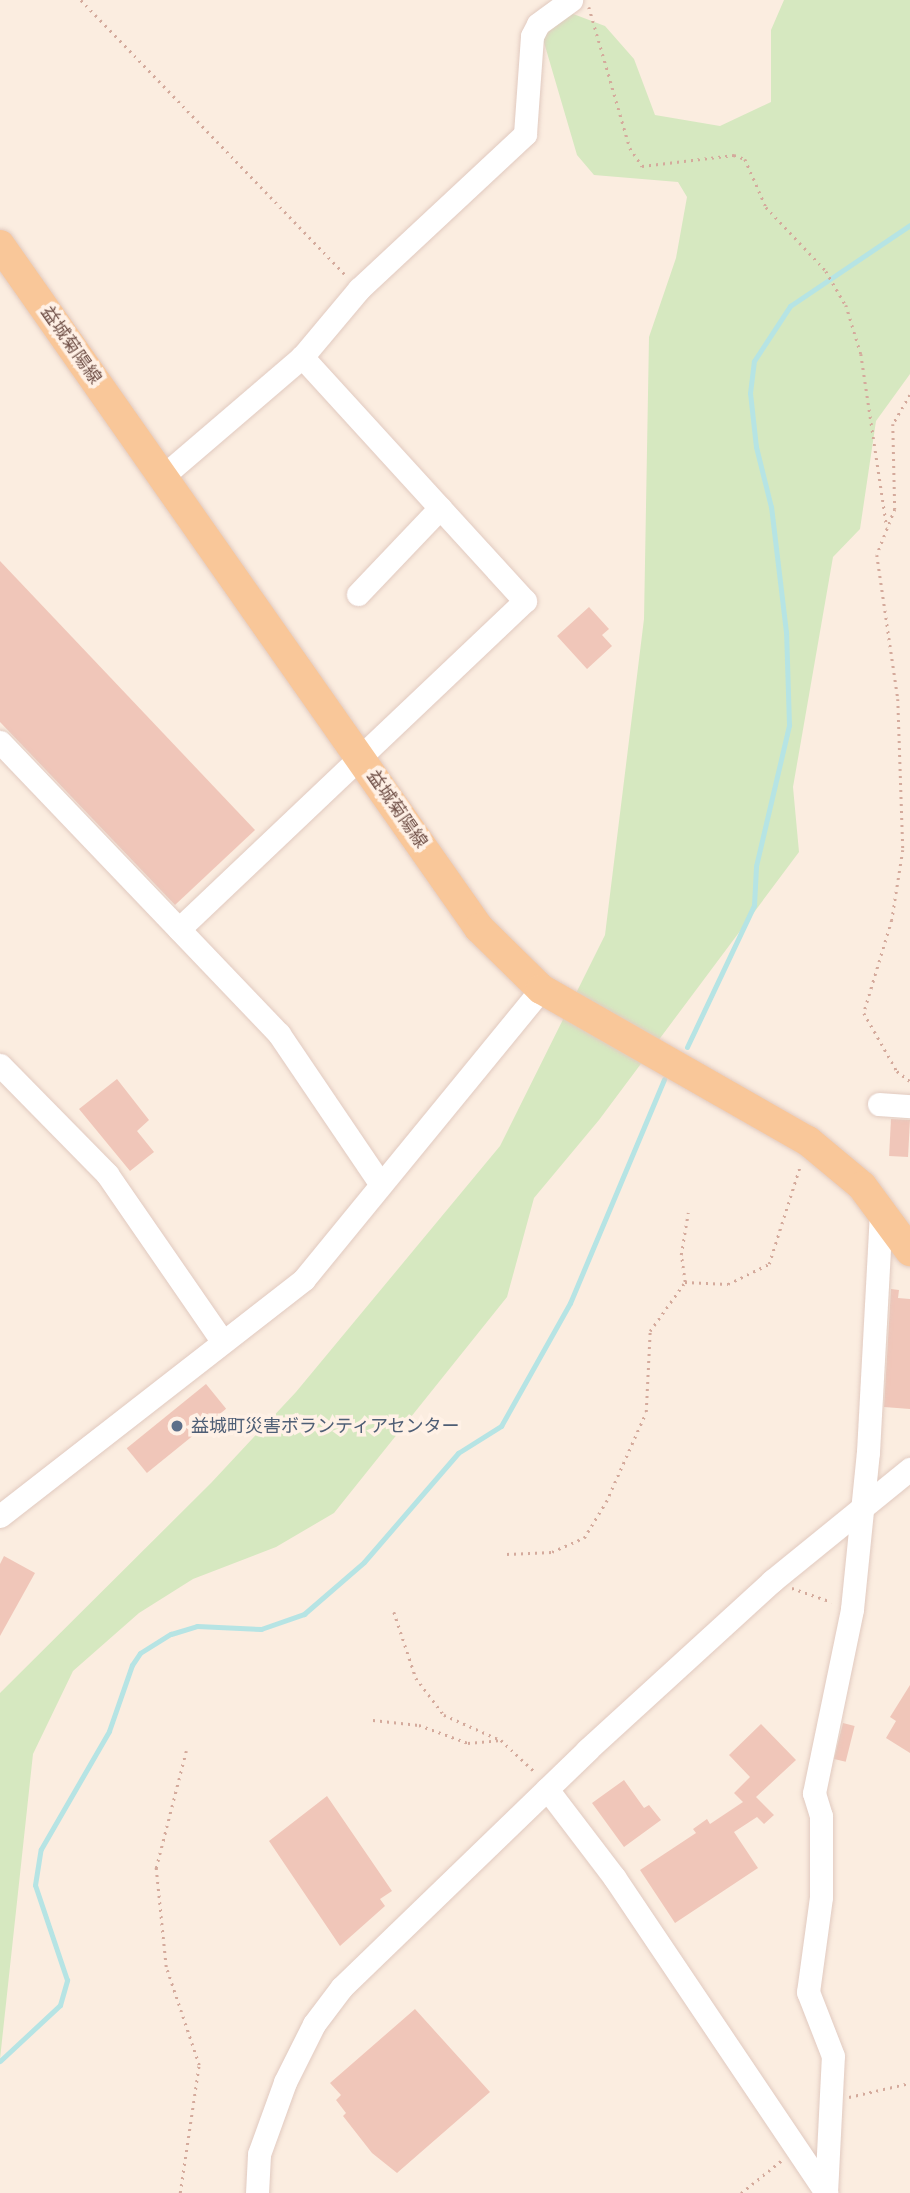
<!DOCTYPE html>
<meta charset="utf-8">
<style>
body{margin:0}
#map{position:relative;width:910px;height:2193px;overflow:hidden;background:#fbede0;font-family:Mulish,"Noto Sans JP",sans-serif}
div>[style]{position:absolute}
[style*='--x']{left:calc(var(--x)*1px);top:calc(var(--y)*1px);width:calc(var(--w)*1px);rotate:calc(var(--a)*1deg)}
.green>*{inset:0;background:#d6e8c0}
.stream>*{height:5px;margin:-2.5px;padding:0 2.5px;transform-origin:2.5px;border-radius:2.5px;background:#b6e4e4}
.building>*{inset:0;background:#f0c6b9;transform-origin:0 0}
.path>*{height:2.5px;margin-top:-1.25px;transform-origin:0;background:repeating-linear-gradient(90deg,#d4aa9c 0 2px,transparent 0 7px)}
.roads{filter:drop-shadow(0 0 2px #e1cac0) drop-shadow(0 0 2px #e1cac0)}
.minor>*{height:23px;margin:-11.5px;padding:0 11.5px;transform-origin:11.5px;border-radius:11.5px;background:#fff}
.major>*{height:30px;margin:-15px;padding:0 15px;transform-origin:15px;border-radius:15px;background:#f9c799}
.dots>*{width:19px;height:19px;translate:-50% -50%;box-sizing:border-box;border:4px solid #fff1e6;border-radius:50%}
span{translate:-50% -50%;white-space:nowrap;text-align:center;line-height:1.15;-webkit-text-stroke:7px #fff1e6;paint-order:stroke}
.street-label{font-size:18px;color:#715148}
.service-label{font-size:18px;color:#4e5e75}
.left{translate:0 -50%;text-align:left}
</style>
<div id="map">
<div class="green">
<i style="clip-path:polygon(784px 0,910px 0,910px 374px,876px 421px,860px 529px,833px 557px,793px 787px,799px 852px,599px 1120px,534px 1198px,507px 1297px,334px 1513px,276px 1547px,193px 1579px,139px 1613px,73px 1671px,33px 1754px,0 2059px,0 1693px,211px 1483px,296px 1392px,500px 1146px,605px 935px,644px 619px,649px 337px,676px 258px,687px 197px,678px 182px,594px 175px,577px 155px,543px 39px,552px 21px,568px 12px,605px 26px,634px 59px,655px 115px,720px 126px,771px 102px,771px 30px)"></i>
</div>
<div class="stream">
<i style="--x:687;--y:1047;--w:157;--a:-64.7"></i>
<i style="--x:754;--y:905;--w:39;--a:-87"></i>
<i style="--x:756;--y:866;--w:145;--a:-76.8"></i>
<i style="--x:789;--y:725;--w:93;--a:-91.8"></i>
<i style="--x:786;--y:632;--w:126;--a:-96.8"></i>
<i style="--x:771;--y:507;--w:62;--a:-104"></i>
<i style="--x:756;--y:447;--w:54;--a:-96.3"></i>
<i style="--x:750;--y:393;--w:32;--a:-83"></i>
<i style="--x:754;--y:361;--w:66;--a:-56.8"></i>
<i style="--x:790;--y:306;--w:145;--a:-34"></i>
<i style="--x:0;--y:2061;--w:82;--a:-43"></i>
<i style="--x:60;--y:2005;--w:26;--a:-74"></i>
<i style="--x:67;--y:1980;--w:100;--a:-108.6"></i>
<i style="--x:35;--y:1885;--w:36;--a:-81"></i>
<i style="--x:41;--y:1849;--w:136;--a:-60"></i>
<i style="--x:109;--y:1731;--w:70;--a:-70.8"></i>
<i style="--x:132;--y:1665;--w:14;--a:-56"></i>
<i style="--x:140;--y:1653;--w:36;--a:-32"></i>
<i style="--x:171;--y:1634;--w:27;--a:-17"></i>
<i style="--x:197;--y:1626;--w:64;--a:2.7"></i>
<i style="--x:261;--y:1629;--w:46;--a:-19.2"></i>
<i style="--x:304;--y:1614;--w:79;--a:-40.9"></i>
<i style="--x:364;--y:1562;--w:144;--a:-49.2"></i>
<i style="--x:458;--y:1453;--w:51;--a:-32.1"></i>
<i style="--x:501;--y:1426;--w:141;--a:-60.7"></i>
<i style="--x:570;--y:1303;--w:243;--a:-67.2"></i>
</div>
<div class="building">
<i style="clip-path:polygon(0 561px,255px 830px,175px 905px,0 722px)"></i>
<i style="clip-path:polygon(589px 607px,609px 629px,602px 635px,612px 646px,587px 669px,557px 636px)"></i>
<i style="clip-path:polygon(117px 1079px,149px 1120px,137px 1131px,154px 1152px,130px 1171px,79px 1109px)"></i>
<i style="left:891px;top:1119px;width:19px;height:37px;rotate:3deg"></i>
<i style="clip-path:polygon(891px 1289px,899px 1290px,898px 1298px,910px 1299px,910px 1409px,884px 1407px)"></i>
<i style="left:206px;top:1384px;width:32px;height:102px;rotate:51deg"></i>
<i style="clip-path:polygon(4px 1556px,35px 1573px,0 1636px,0 1564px)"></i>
<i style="clip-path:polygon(910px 1685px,910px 1753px,886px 1738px,896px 1721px,890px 1717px)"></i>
<i style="left:843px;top:1723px;width:12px;height:37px;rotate:14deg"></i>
<i style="clip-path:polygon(761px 1724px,796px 1760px,756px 1797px,774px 1815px,764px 1824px,757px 1817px,734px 1832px,758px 1868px,675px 1923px,640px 1870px,696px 1833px,693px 1829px,707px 1819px,710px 1824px,743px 1802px,734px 1793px,750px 1777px,729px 1755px)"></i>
<i style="clip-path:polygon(624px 1780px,644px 1808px,649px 1805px,661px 1820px,624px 1847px,592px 1803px)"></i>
<i style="clip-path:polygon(327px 1796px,392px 1891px,380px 1899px,385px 1906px,340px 1946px,269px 1841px)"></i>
<i style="clip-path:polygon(415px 2009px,490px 2092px,397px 2173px,372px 2153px,343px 2116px,346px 2113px,336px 2100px,341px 2095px,330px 2083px)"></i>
</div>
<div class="path">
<i style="--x:81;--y:0;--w:382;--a:46.1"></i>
<i style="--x:589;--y:7;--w:147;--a:73.8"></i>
<i style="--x:630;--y:148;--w:22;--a:56"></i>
<i style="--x:642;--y:166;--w:93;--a:-6.8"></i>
<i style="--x:734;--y:155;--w:12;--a:20"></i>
<i style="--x:745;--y:159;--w:52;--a:66.4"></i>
<i style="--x:766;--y:207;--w:88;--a:46.8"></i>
<i style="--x:826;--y:271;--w:39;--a:60"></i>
<i style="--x:846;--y:305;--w:51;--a:73"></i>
<i style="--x:861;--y:354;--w:175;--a:81.5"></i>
<i style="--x:910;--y:395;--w:34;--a:120"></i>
<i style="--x:893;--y:424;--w:85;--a:88.7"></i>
<i style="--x:895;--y:509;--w:49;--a:111.4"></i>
<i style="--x:877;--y:555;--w:146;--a:81.7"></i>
<i style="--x:898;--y:699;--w:151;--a:88.1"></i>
<i style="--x:903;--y:850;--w:71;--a:98.9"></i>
<i style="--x:892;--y:920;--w:97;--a:106.8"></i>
<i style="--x:864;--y:1013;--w:67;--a:60.4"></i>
<i style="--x:897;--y:1071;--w:16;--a:38"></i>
<i style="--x:685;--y:1282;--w:43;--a:2.7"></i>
<i style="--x:728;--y:1284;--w:46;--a:-26"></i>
<i style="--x:769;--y:1264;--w:103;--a:-72.4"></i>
<i style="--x:507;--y:1554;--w:45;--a:-2.5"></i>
<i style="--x:552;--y:1552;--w:35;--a:-24"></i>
<i style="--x:584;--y:1538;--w:42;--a:-58.6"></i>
<i style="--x:606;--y:1502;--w:98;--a:-66"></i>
<i style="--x:646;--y:1412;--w:81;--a:-87.2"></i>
<i style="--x:650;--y:1331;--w:60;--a:-54.5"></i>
<i style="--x:685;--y:1282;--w:27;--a:-98"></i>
<i style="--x:681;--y:1255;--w:43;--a:-80.5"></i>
<i style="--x:792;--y:1588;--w:42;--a:19.3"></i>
<i style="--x:394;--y:1612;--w:70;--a:71.6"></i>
<i style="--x:416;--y:1678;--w:46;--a:52.9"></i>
<i style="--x:444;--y:1715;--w:59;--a:24"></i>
<i style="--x:373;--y:1720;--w:46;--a:6.2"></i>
<i style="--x:419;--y:1725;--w:52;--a:20.2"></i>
<i style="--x:468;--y:1743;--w:33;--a:-5"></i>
<i style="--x:501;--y:1740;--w:47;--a:43.3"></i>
<i style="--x:849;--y:2097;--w:63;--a:-12.9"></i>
<i style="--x:180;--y:2193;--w:129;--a:-81.6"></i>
<i style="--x:199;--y:2065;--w:103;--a:-108.6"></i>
<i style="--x:166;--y:1967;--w:100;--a:-95.8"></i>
<i style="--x:156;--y:1868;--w:121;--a:-75.6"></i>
<i style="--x:741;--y:2193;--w:53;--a:-38.8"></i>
</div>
<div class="roads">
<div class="minor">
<i style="--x:163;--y:476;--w:183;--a:-40.6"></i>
<i style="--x:302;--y:357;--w:89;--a:-50"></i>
<i style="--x:359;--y:289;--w:227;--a:-43"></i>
<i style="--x:525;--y:134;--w:98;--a:-85.9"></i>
<i style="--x:532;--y:36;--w:13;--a:-63"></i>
<i style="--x:538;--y:24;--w:41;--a:-36"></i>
<i style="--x:358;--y:594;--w:119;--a:-46.4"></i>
<i style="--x:0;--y:742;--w:404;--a:46.3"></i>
<i style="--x:279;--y:1034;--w:180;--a:55.9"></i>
<i style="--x:179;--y:929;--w:477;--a:-43.5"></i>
<i style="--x:525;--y:601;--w:331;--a:-132.4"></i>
<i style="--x:0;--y:1065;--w:153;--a:45.5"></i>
<i style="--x:107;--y:1174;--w:203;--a:55.4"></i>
<i style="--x:879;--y:1104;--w:31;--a:4"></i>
<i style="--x:0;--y:1516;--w:385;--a:-37.9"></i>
<i style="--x:304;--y:1279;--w:375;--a:-50.7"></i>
<i style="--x:547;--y:1789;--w:111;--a:52.7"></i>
<i style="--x:614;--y:1877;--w:381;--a:56.1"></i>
<i style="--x:257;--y:2193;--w:39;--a:-87"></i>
<i style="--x:259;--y:2154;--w:77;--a:-70.1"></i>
<i style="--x:285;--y:2082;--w:65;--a:-63.4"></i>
<i style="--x:314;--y:2024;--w:46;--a:-52.9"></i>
<i style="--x:342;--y:1987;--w:341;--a:-44"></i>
<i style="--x:587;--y:1750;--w:251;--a:-42.4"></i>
<i style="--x:772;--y:1581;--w:178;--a:-39.1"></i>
<i style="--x:826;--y:2193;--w:137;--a:-87.1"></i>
<i style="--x:833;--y:2056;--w:69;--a:-111.3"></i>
<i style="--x:808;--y:1992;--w:96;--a:-82.2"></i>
<i style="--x:821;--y:1897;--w:81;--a:-90"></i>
<i style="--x:821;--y:1816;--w:24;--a:-107"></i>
<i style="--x:814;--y:1793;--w:188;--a:-78.3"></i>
<i style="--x:852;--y:1609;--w:158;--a:-84.2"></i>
<i style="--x:868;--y:1452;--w:243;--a:-86.9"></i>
</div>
<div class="major">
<i style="--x:0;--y:245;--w:834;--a:54.96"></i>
<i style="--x:479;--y:928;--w:87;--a:44.5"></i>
<i style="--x:541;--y:989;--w:307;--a:29.7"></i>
<i style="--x:808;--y:1141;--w:70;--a:39.8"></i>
<i style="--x:862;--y:1186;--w:81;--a:53.6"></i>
</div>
</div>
<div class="dots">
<i style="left:177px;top:1426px;background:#5c6f8a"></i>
</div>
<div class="street-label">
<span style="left:71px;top:345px;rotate:55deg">益城菊陽線</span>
<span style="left:397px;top:809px;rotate:55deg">益城菊陽線</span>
</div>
<div class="service-label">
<span class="left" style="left:191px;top:1426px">益城町災害ボランティアセンター</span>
</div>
</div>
